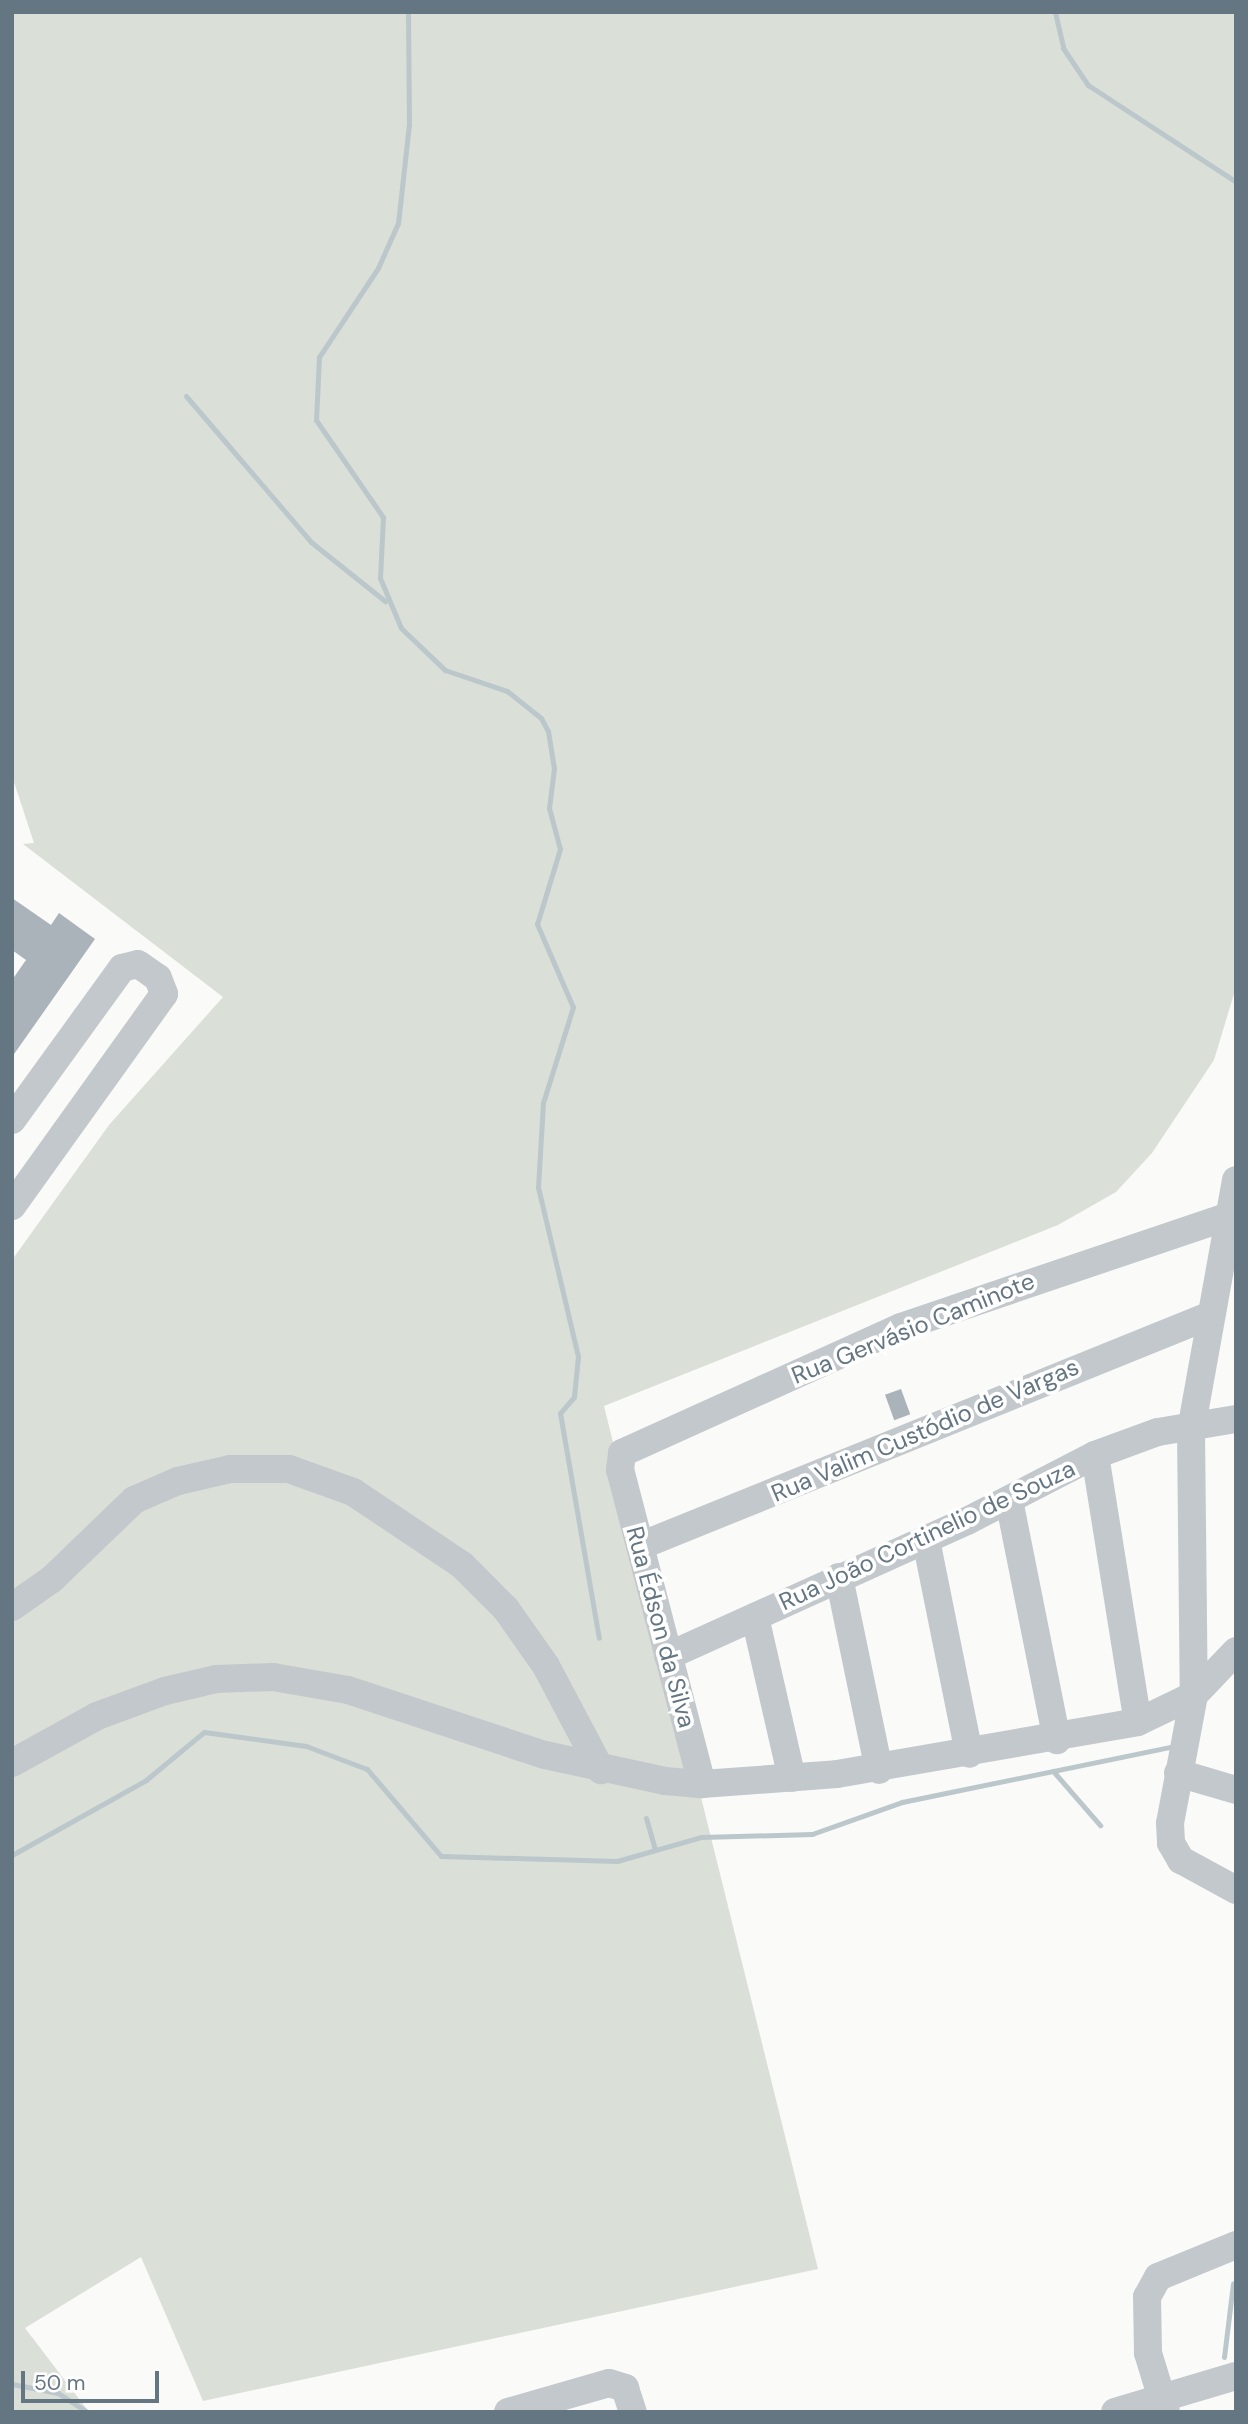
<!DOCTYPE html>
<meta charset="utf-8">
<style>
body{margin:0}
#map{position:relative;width:1248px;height:2424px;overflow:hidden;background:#fafaf8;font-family:"DM Sans",sans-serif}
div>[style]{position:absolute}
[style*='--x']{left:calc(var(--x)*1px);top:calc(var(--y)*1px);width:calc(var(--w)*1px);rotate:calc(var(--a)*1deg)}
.green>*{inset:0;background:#dadfd7}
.stream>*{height:5px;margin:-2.5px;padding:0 2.5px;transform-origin:2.5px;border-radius:2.5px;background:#bbc7cb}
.building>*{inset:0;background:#aab3b9;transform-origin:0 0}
.minor>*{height:28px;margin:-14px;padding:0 14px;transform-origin:14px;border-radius:14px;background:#c3c8cc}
span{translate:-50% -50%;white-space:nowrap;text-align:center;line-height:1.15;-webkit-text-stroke:7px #fff;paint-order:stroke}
.street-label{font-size:24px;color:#657683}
.frame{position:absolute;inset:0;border:14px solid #657683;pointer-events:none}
.scale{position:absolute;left:21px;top:2371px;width:138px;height:32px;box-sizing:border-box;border:4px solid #657683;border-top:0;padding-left:9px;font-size:21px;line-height:24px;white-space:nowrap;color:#657683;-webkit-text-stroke:5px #fff;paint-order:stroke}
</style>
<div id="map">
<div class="green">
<i style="clip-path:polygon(12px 12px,1236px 12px,1236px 987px,1214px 1060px,1152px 1153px,1116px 1192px,1058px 1225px,604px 1406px,818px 2269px,203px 2401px,141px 2257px,25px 2328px,89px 2412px,12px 2412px,12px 1260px,109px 1125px,223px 997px,23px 844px,34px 843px,12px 776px)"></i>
</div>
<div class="stream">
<i style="--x:408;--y:12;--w:112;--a:89.5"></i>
<i style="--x:409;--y:124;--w:100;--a:96.3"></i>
<i style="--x:398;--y:223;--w:49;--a:114"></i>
<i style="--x:378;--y:268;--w:107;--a:123.5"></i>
<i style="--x:319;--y:357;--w:63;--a:92.7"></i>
<i style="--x:316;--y:420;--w:118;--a:55.4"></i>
<i style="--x:383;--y:517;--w:61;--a:92.8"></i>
<i style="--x:380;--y:578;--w:54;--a:67.2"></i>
<i style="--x:401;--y:628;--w:61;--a:43.7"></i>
<i style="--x:445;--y:670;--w:65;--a:18.7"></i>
<i style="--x:507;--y:691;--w:43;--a:38.5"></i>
<i style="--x:541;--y:718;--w:15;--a:62"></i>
<i style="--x:548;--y:731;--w:37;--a:81"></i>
<i style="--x:554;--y:768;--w:40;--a:97.1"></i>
<i style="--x:549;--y:808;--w:42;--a:75"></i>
<i style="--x:560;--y:849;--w:78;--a:107"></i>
<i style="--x:537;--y:924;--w:90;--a:66.6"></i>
<i style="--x:573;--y:1007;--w:101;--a:107.4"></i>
<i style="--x:543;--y:1103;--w:84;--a:93.4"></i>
<i style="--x:538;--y:1187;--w:174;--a:76.7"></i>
<i style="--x:578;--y:1356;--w:41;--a:95.6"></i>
<i style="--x:574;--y:1397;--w:21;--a:131"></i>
<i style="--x:560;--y:1413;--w:228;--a:80.2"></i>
<i style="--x:1055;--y:12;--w:37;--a:77"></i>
<i style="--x:1063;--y:48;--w:45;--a:56"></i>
<i style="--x:1088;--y:85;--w:177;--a:33.2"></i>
<i style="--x:186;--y:396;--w:192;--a:49.4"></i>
<i style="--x:311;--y:542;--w:95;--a:38.6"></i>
<i style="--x:1053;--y:1771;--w:72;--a:49"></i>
<i style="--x:646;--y:1818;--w:33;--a:74"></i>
<i style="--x:12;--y:1855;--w:154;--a:-29.2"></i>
<i style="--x:146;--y:1780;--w:75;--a:-39.6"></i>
<i style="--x:204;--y:1732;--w:103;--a:7.8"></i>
<i style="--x:306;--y:1746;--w:65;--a:20.7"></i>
<i style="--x:367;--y:1769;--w:114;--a:49.6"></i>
<i style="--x:441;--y:1856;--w:176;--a:1.6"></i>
<i style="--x:617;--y:1861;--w:87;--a:-15.9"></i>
<i style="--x:701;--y:1837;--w:111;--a:-1.5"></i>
<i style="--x:812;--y:1834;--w:96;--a:-19.6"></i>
<i style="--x:902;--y:1802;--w:274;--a:-11.6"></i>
<i style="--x:1224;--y:2357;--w:74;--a:-83"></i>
<i style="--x:12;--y:2384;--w:47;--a:11.1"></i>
<i style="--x:58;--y:2393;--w:35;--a:33"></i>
</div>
<div class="building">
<i style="clip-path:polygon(12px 898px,51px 925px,59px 913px,95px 939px,12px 1057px,12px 980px,26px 960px,12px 950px)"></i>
<i style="left:901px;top:1389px;width:27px;height:17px;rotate:70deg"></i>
</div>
<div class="minor">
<i style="--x:12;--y:1120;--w:188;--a:-54.1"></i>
<i style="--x:122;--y:968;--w:16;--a:-14"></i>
<i style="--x:138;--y:964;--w:24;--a:35"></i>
<i style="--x:158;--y:978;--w:17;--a:69"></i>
<i style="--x:164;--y:994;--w:261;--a:125.6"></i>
<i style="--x:1236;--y:1180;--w:254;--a:100.2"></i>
<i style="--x:1191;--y:1430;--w:265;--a:89.4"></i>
<i style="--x:1194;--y:1695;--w:130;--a:100.6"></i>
<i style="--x:1170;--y:1823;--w:20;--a:87"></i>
<i style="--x:1171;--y:1843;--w:20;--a:60"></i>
<i style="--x:1181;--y:1860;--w:63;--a:28.6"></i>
<i style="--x:1095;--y:1455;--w:270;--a:80.9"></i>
<i style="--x:1009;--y:1500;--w:245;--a:78.7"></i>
<i style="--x:926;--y:1540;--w:218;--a:78.6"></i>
<i style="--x:640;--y:1546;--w:616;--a:-22.03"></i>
<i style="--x:839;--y:1577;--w:197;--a:78.3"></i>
<i style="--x:12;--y:1607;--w:49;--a:-35"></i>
<i style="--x:52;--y:1579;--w:114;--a:-43.9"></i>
<i style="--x:134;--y:1500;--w:48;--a:-23.4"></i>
<i style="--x:178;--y:1481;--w:53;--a:-13"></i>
<i style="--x:230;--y:1469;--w:59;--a:0"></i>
<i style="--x:289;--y:1469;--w:68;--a:19.8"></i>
<i style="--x:353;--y:1492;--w:131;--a:33.8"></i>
<i style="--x:462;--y:1565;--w:62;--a:45"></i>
<i style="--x:506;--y:1609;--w:70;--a:54.9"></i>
<i style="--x:546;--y:1666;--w:118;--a:62.1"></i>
<i style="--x:755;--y:1617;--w:165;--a:77.1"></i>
<i style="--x:668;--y:1656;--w:328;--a:-24.3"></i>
<i style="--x:967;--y:1521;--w:144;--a:-27.3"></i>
<i style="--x:1095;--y:1455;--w:67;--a:-20.1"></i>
<i style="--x:1158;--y:1432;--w:79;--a:-9.5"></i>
<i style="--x:12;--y:1763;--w:97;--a:-28.9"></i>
<i style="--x:97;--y:1716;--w:72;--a:-20.2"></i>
<i style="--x:165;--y:1691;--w:52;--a:-13.2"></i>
<i style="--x:216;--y:1679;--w:57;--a:-2"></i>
<i style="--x:273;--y:1677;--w:76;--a:9.8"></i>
<i style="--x:348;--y:1690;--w:207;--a:18.3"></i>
<i style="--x:545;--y:1755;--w:123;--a:12.2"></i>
<i style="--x:665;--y:1781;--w:37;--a:5"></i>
<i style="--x:702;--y:1784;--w:135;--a:-4.2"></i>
<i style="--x:837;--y:1774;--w:305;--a:-9.8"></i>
<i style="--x:1138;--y:1722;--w:62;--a:-25.7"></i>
<i style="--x:1194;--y:1695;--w:61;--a:-46.3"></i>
<i style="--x:1178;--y:1773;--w:60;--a:16.3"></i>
<i style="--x:702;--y:1784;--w:325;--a:-104.6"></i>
<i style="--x:620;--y:1470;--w:17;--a:-83"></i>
<i style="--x:622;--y:1453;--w:306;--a:-24.3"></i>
<i style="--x:901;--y:1327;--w:345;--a:-18.7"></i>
<i style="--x:508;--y:2412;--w:105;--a:-16"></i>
<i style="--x:609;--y:2383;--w:17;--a:17"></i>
<i style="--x:625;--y:2388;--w:25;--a:72"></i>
<i style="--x:1115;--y:2412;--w:126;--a:-16.6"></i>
<i style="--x:1166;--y:2412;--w:62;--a:-107"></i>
<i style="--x:1148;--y:2353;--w:56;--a:-91"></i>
<i style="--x:1147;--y:2297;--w:23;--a:-61"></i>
<i style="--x:1158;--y:2277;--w:84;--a:-22.3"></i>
</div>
<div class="street-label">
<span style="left:913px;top:1328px;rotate:-22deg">Rua Gervásio Caminote</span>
<span style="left:925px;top:1430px;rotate:-23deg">Rua Valim Custódio de Vargas</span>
<span style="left:927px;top:1535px;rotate:-25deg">Rua João Cortinelio de Souza</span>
<span style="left:661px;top:1627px;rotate:75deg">Rua Édson da Silva</span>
</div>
<div class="frame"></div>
<div class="scale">50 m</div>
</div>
